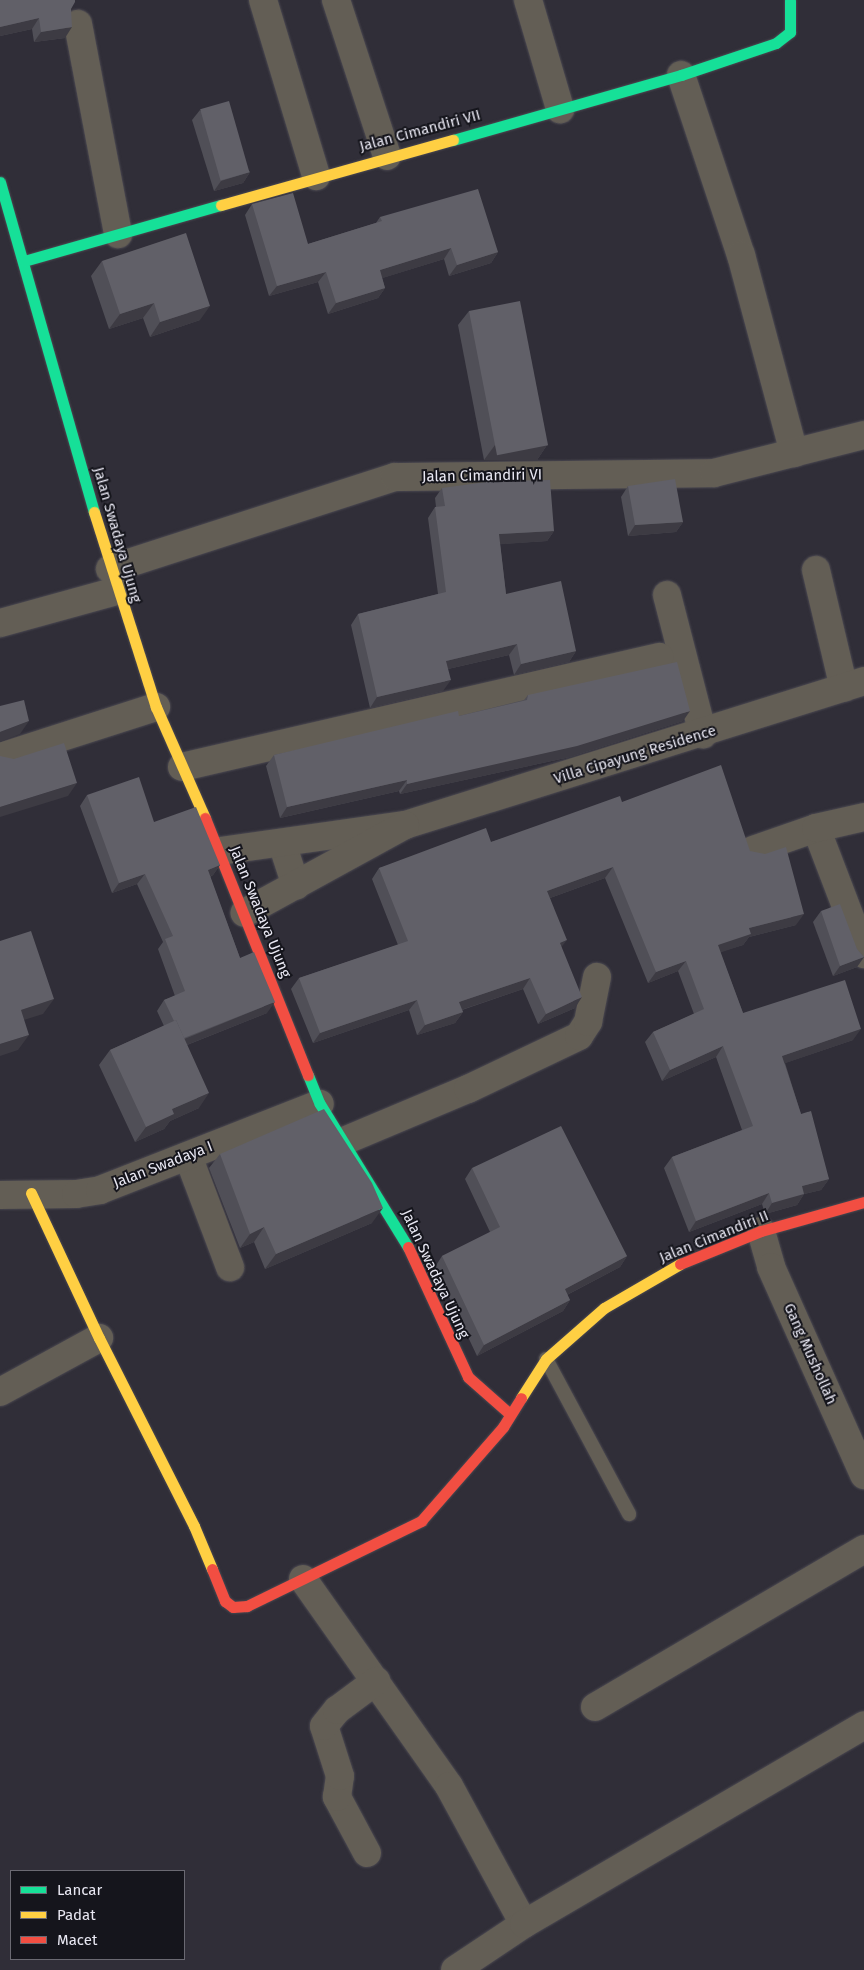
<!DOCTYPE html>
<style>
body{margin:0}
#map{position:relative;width:864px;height:1970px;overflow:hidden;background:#302e38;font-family:"Fira Sans",sans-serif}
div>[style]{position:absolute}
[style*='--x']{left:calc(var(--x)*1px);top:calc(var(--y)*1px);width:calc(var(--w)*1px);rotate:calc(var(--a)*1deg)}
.roads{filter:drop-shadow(0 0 1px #4b4951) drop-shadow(0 0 1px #4b4951)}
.lane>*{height:14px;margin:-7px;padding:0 7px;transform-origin:7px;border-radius:7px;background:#635e55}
.street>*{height:28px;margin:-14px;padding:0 14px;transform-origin:14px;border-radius:14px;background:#635e55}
.fast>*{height:11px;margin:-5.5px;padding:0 5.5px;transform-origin:5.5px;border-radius:5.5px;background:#16e098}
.slow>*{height:11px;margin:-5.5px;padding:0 5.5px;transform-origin:5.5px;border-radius:5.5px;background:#ffcf43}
.jam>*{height:11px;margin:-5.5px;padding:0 5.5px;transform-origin:5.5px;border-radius:5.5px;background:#f24e42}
.wall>*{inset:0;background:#504f57}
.shaded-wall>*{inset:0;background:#3d3b43}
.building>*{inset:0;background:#616068;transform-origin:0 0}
span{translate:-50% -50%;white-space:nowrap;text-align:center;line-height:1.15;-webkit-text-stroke:4px #15151c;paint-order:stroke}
.street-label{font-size:15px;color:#e9e8f3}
.legend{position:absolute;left:10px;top:1870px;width:175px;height:90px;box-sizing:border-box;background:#15151c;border:1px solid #6a6972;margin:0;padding:6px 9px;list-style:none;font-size:15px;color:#e9e8f3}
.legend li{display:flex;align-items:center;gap:10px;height:25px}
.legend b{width:25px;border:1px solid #6a6972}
</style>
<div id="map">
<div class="roads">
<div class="lane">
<i style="--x:546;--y:1359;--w:176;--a:61.8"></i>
</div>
<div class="street">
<i style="--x:263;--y:0;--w:184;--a:73.2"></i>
<i style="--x:336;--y:0;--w:164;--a:71.9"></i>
<i style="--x:528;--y:0;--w:114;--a:73.6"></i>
<i style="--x:78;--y:24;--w:214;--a:79.2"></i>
<i style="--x:681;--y:75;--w:190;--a:71.6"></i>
<i style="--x:741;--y:255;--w:205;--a:75"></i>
<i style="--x:110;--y:569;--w:299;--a:-17.9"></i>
<i style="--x:395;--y:477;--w:319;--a:-0.7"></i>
<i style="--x:714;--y:473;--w:155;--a:-14.2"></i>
<i style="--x:816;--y:570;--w:121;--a:76.7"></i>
<i style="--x:667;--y:595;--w:144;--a:75.5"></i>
<i style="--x:0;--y:623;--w:120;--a:-15.4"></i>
<i style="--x:0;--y:757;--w:164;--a:-17.8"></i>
<i style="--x:182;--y:767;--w:490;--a:-13"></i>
<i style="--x:405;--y:825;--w:481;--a:-17.4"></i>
<i style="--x:816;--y:828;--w:135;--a:69.1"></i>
<i style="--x:282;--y:843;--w:45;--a:72"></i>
<i style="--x:753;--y:850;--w:67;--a:-19.2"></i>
<i style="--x:816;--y:828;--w:49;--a:-12.9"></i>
<i style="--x:220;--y:851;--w:187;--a:-8"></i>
<i style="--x:405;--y:825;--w:183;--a:151.3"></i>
<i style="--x:344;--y:1141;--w:134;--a:-22.8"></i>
<i style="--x:468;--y:1089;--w:123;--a:-25.5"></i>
<i style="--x:579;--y:1036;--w:17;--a:-57"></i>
<i style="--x:588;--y:1022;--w:46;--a:-78.7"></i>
<i style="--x:188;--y:1156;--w:119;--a:69.3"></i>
<i style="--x:0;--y:1195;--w:76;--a:-0.8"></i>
<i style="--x:76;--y:1194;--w:24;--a:-9"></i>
<i style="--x:100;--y:1190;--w:236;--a:-21.4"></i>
<i style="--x:761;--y:1231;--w:37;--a:74"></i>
<i style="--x:771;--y:1267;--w:228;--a:65.9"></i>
<i style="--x:0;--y:1392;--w:113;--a:-28.6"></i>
<i style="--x:303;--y:1579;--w:253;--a:54.8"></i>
<i style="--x:449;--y:1786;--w:157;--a:61.5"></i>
<i style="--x:595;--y:1707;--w:312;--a:-30.4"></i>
<i style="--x:367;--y:1853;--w:64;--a:-118.2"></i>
<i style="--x:337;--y:1797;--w:21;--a:-82"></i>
<i style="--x:340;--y:1776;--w:52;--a:-107.7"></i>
<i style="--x:324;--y:1726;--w:21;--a:-51"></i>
<i style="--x:337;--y:1710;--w:49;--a:-36.6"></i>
<i style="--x:455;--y:1970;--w:83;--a:-33.7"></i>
<i style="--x:524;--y:1924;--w:394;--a:-30.3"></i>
</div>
<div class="fast">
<i style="--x:453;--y:140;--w:237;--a:-15.9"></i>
<i style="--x:681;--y:75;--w:100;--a:-18.6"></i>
<i style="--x:776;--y:43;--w:18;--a:-38"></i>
<i style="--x:790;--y:32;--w:32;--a:-90"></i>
<i style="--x:0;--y:182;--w:343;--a:74.1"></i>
<i style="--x:24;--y:261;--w:205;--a:-15.9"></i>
<i style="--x:308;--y:1075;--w:31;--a:68"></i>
<i style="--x:320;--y:1104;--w:168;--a:58.4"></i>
</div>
<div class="slow">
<i style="--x:221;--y:205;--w:241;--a:-15.7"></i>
<i style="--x:94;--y:512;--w:205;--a:72.4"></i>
<i style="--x:156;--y:707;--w:121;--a:66.2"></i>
<i style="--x:31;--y:1193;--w:160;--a:64.9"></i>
<i style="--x:99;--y:1338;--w:211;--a:63.2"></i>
<i style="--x:194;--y:1526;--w:47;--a:67.3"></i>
<i style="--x:521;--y:1398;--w:46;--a:-57.3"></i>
<i style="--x:546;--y:1359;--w:77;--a:-41.3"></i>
<i style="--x:604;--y:1308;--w:88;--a:-30.1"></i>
</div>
<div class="jam">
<i style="--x:205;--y:818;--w:277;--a:68.2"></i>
<i style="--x:408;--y:1247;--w:143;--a:65.2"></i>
<i style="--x:468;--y:1377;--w:56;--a:41.4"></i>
<i style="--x:680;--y:1264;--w:87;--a:-22.2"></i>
<i style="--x:761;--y:1231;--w:107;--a:-15.7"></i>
<i style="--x:212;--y:1569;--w:35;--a:68"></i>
<i style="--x:225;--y:1601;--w:10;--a:37"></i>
<i style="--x:233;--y:1607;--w:14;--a:-4"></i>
<i style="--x:247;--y:1606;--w:194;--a:-26"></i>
<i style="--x:421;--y:1521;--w:125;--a:-48.9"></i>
<i style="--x:503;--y:1427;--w:34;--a:-58"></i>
</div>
</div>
<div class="wall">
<i style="clip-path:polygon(0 0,71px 9px,65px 38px,34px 42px,32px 29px,0 36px)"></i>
<i style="clip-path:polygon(200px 110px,250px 172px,243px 183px,214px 191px,192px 120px)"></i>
<i style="clip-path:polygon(252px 204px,308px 244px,376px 223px,380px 217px,498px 252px,491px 263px,449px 276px,444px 259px,382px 278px,385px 288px,378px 298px,328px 314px,318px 282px,269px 296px,245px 215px)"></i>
<i style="clip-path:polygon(102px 261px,200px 320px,150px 337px,143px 318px,109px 329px,91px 276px)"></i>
<i style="clip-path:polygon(469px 311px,547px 445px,537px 460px,484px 460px,458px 325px)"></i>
<i style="clip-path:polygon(628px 486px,683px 522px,676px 532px,628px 536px,621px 497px)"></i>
<i style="clip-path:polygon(442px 488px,554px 531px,547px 541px,500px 544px,506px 594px,576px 651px,569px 662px,514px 675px,509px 655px,448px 669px,443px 691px,370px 708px,351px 625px,358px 614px,438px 594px,428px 518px,435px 507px,436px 507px,435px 498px)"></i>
<i style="clip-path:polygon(528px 695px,683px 721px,570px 757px,400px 794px,399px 791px,280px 818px,266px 766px,274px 755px,459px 716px,524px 700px)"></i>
<i style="clip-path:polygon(87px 795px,154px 822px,220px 865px,213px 875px,210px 877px,240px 958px,267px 1013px,187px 1045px,199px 1108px,170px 1121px,164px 1129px,135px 1142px,99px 1065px,110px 1050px,164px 1026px,157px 1011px,164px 1000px,175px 996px,158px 949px,163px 942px,137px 884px,112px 893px,80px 806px)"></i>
<i style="clip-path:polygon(622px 802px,750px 851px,796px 925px,749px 937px,743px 945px,720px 952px,743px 1013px,853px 1040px,785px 1063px,801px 1114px,829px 1179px,821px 1190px,804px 1194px,797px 1205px,765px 1214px,762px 1204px,689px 1232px,664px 1168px,672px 1157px,742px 1130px,716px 1057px,662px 1081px,645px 1042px,653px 1032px,694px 1014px,678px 971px,648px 983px,605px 878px,550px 898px,575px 1008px,538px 1024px,523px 989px,462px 1010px,463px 1012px,455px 1023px,417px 1035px,409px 1010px,313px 1043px,291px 989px,299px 978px,398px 945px,372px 879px,379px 868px,491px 842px)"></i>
<i style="clip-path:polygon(821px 911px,864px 957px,857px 967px,833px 976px,813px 922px)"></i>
<i style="clip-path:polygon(220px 1154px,372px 1223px,265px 1269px,254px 1242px,240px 1248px,209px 1168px)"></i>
<i style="clip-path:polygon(472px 1168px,627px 1256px,620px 1267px,567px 1295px,570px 1300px,563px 1311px,477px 1356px,435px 1267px,442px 1256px,490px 1232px,465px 1179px)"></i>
</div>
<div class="shaded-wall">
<i style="clip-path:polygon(39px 18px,32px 29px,0 36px,0 27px)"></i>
<i style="clip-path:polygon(72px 27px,65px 38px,34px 42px,41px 32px)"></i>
<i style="clip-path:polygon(250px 172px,243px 183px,214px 191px,221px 181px)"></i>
<i style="clip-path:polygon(451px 248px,444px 259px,373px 281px,380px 270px)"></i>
<i style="clip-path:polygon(498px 252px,491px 263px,449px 276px,457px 265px)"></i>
<i style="clip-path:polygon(326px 272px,318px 282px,269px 296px,277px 286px)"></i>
<i style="clip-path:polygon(385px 288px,378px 298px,328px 314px,336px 303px)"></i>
<i style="clip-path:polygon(154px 303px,143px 318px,109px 329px,120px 314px)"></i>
<i style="clip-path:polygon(210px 306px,200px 320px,150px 337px,160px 322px)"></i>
<i style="clip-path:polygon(495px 445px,547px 445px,537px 460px,484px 460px)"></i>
<i style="clip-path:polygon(683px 522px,676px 532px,628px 536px,635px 525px)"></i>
<i style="clip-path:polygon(554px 531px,547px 541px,491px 545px,499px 534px)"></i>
<i style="clip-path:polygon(517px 644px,509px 655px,439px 671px,446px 661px)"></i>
<i style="clip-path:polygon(576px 651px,569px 662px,514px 675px,521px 664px)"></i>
<i style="clip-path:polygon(451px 680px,443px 691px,370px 708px,377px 697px)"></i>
<i style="clip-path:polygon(690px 711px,683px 721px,570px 757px,400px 794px,407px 784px)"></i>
<i style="clip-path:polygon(29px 721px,20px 734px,0 742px,0 732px)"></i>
<i style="clip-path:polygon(407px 780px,399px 791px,280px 818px,287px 807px)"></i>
<i style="clip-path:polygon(77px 783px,68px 796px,0 817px,0 807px)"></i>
<i style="clip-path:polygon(220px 865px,213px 875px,200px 881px,208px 870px)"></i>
<i style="clip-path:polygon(613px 867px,605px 878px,539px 902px,547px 891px)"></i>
<i style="clip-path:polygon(145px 874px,137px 884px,112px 893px,119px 883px)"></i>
<i style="clip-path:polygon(804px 914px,796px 925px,749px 937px,743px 945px,710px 956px,718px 945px,749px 928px)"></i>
<i style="clip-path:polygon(567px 940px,559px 950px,560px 943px)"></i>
<i style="clip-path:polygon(864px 957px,857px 967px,833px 976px,840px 966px)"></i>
<i style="clip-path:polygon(686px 961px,678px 971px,648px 983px,656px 972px)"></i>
<i style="clip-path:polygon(530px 978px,523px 989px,452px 1013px,459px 1002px)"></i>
<i style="clip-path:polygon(582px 997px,575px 1008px,538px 1024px,546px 1014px)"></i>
<i style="clip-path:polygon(54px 999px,43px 1014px,11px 1024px,21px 1010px)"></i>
<i style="clip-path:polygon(417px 1000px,409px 1010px,313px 1043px,320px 1033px)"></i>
<i style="clip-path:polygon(275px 1002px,267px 1013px,174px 1050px,182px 1040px)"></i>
<i style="clip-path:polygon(463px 1012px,455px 1023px,417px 1035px,425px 1025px)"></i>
<i style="clip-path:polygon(861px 1029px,853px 1040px,774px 1067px,782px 1056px)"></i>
<i style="clip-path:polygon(29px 1035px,18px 1050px,0 1056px,0 1044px)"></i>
<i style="clip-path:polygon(723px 1046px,716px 1057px,662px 1081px,670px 1070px)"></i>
<i style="clip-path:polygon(209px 1093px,199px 1108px,170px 1121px,164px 1129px,135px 1142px,146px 1127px,172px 1109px)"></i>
<i style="clip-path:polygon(829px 1179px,821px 1190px,804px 1194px,797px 1205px,765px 1214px,772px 1203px,802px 1186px)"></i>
<i style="clip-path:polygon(769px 1193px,762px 1204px,689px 1232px,696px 1221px)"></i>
<i style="clip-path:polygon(383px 1208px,372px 1223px,265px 1269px,276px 1254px)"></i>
<i style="clip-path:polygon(264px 1227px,254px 1242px,240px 1248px,250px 1234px)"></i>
<i style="clip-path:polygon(627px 1256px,620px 1267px,557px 1300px,565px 1289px)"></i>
<i style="clip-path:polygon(570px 1300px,563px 1311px,477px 1356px,484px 1345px)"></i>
</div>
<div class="building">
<i style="clip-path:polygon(0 0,75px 0,75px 2px,71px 9px,72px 27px,41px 32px,39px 18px,0 27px)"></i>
<i style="left:229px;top:101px;width:74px;height:30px;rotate:74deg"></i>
<i style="clip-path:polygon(478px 189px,498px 252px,457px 265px,451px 248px,380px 270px,385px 288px,336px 303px,326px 272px,277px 286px,252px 204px,293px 193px,308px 244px,382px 221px,380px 217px)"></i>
<i style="clip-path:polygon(186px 233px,210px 306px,160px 322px,154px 303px,120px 314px,102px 261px)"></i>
<i style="left:520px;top:301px;width:147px;height:52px;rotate:79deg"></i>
<i style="clip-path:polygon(675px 479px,683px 522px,635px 525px,628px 486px)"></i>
<i style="clip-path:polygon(550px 480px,554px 531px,499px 534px,506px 594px,561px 581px,576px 651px,521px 664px,517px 644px,446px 661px,451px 680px,377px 697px,358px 614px,446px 592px,435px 507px,445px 506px,442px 488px,493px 481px)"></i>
<i style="clip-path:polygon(677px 662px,690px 711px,577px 746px,407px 784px,407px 780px,287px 807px,274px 755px,458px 711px,459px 716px,527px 700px,528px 695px)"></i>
<i style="clip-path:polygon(24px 700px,29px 721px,0 732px,0 706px)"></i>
<i style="clip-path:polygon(64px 743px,77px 783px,0 807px,0 756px,14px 759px)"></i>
<i style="clip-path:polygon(721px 765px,750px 851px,765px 854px,786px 847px,804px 914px,749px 928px,751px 934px,718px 945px,743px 1013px,845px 980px,861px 1029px,782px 1056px,801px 1114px,811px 1111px,829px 1179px,802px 1186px,804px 1194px,772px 1203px,769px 1193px,696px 1221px,672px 1157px,753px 1126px,723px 1046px,670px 1070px,653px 1032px,704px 1009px,686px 961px,656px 972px,613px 867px,547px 891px,567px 940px,560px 943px,582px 997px,546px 1014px,530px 978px,459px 1002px,463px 1012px,425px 1025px,417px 1000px,320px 1033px,299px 978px,408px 941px,379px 868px,486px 828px,491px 842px,620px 796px,622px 802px)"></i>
<i style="clip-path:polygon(139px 777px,154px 822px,196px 807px,220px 865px,208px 870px,240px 958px,254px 952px,275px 1002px,184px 1038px,176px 1020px,174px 1021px,164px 1000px,185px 991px,165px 939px,173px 936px,145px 874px,119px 883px,87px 795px)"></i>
<i style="clip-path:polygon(840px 904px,857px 949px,864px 957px,840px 966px,821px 911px)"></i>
<i style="clip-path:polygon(31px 931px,54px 999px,21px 1010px,29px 1035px,0 1044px,0 941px)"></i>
<i style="clip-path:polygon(176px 1020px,209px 1093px,172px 1109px,174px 1114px,146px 1127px,110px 1050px)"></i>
<i style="clip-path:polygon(324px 1109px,372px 1183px,383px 1208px,276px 1254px,264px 1227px,250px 1234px,220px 1154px)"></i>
<i style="clip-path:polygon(561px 1126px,627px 1256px,565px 1289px,570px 1300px,484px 1345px,442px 1256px,500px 1227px,472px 1168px)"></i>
</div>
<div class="street-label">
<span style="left:420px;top:131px;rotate:-15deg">Jalan Cimandiri VII</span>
<span style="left:482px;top:476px;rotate:-1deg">Jalan Cimandiri VI</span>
<span style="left:117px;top:535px;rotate:74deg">Jalan Swadaya Ujung</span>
<span style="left:635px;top:755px;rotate:-17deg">Villa Cipayung Residence</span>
<span style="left:260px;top:912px;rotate:68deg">Jalan Swadaya Ujung</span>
<span style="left:163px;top:1165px;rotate:-21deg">Jalan Swadaya I</span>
<span style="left:714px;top:1237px;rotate:-22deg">Jalan Cimandiri II</span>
<span style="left:435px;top:1274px;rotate:65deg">Jalan Swadaya Ujung</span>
<span style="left:810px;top:1354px;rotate:66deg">Gang Mushollah</span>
</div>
<ul class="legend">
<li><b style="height:6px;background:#16e098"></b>Lancar</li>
<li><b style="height:6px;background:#ffcf43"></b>Padat</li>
<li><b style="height:6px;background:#f24e42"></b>Macet</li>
</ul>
</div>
